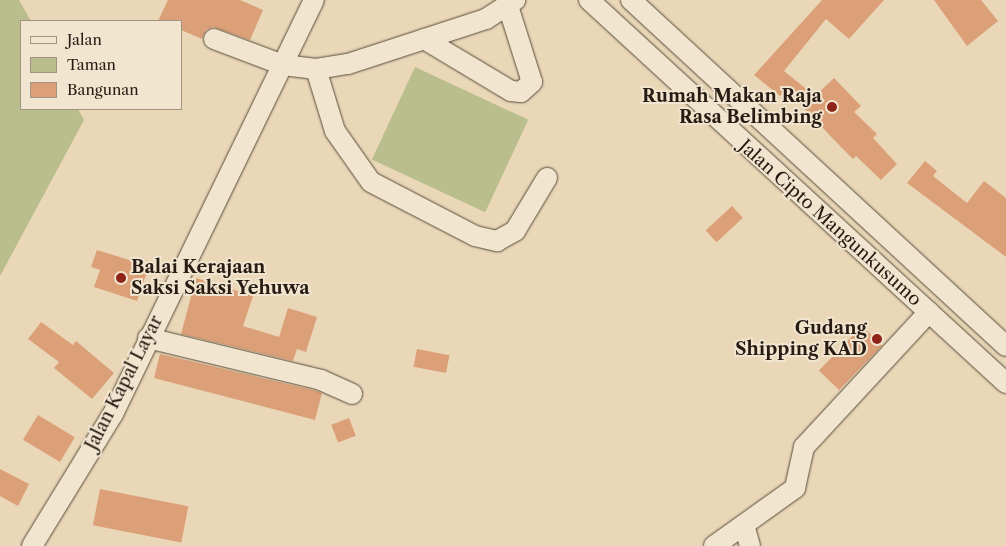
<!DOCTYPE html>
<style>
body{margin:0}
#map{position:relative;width:1006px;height:546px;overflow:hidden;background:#e9d7b7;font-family:"Libre Caslon Text",serif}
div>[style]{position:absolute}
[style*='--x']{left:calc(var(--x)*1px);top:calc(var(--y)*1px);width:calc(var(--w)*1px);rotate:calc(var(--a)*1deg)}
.green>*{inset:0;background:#babd8c;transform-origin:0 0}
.building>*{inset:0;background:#dca078;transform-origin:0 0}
.roads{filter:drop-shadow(0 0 1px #584b3c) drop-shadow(0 0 1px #584b3c)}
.minor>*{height:20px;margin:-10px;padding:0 10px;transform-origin:10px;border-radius:10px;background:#f1e5d0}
.dots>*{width:14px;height:14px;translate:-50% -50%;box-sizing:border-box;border:2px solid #f1e5d0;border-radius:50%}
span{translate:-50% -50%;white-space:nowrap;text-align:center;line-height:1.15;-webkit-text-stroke:4px #f1e5d0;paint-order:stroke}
.poi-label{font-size:18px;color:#271c13;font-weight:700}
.right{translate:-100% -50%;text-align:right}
.left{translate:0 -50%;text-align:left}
.street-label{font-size:18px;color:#271c13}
.legend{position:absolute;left:20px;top:20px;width:162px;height:90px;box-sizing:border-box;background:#f1e5d0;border:1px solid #a09584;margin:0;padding:6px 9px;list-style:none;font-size:15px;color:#271c13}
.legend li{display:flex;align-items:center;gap:10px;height:25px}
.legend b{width:25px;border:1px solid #a09584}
</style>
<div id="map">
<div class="green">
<i style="clip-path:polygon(0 0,19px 0,31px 21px,21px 21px,21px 109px,78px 109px,84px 120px,0 276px)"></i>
<i style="left:415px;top:67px;width:125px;height:102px;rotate:25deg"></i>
</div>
<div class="building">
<i style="clip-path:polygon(168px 0,240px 0,263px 10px,250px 40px,213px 27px,206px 30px,202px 39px,181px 30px,181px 21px,158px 21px)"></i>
<i style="clip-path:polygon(822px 0,884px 0,849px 39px,826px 19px,784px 71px,815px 96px,834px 78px,861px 106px,854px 112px,877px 134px,873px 138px,897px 164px,881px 180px,856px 156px,853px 159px,838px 144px,786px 89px,780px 96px,754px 75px)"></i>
<i style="clip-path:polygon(934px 0,981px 0,998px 21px,967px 46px)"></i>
<i style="clip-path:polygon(925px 161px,937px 171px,933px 176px,967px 203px,984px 181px,1006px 198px,1006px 257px,907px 183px)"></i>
<i style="left:732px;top:206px;width:16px;height:36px;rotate:47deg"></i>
<i style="clip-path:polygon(97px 250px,149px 266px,137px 301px,94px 287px,100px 270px,91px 267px)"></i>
<i style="clip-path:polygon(196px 278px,253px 296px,243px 326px,279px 337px,288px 308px,317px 317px,306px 352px,297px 349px,293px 361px,181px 334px)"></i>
<i style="clip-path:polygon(41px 322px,73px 345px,76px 341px,114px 373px,92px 399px,54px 368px,59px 362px,28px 339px)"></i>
<i style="left:862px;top:326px;width:28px;height:62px;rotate:44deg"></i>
<i style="left:417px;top:349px;width:33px;height:18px;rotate:11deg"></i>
<i style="clip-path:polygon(160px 354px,317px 391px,322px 393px,315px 420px,154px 378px)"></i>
<i style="left:38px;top:415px;width:43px;height:29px;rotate:31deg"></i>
<i style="left:349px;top:418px;width:19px;height:19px;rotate:69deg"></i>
<i style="clip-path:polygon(0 469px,29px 484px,18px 506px,0 496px)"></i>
<i style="left:100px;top:489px;width:90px;height:37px;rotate:11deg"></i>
</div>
<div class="roads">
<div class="minor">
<i style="--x:589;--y:0;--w:566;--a:42.57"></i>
<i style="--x:631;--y:0;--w:510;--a:42.7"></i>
<i style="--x:214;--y:39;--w:74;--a:20.6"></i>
<i style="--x:283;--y:65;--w:33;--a:7"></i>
<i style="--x:316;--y:69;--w:32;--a:-9"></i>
<i style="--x:348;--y:64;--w:145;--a:-18.1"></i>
<i style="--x:486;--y:19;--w:35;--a:-33"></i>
<i style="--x:424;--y:39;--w:101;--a:30.9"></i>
<i style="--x:511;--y:91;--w:10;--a:6"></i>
<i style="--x:521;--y:92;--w:15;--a:-42"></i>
<i style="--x:532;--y:82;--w:80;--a:-107.5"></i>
<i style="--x:316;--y:69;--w:65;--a:73"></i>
<i style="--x:335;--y:131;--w:62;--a:54.8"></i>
<i style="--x:371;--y:182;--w:117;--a:27.4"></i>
<i style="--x:475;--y:236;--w:23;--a:13"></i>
<i style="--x:497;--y:241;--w:21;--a:-29"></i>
<i style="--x:515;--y:231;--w:62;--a:-58.9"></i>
<i style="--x:148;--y:338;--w:178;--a:13.6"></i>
<i style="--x:321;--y:380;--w:34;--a:24"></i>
<i style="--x:744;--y:525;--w:22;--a:74"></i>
<i style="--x:32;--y:546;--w:155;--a:-58.5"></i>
<i style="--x:113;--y:414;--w:460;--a:-64.1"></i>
<i style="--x:714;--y:546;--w:100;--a:-35.6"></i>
<i style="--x:795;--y:488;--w:42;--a:-77.6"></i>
<i style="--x:804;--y:447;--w:184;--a:-47.2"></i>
</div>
</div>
<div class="dots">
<i style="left:832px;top:107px;background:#8f2418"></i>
<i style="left:121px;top:278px;background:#8f2418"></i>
<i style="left:877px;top:339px;background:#8f2418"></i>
</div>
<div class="poi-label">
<span class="right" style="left:822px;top:107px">Rumah Makan Raja<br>Rasa Belimbing</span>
<span class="left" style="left:131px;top:278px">Balai Kerajaan<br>Saksi Saksi Yehuwa</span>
<span class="right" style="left:867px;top:339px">Gudang<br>Shipping KAD</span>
</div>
<div class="street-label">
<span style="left:830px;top:223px;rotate:42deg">Jalan Cipto Mangunkusumo</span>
<span style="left:124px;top:383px;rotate:-63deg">Jalan Kapal Layar</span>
</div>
<ul class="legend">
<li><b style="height:6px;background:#f1e5d0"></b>Jalan</li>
<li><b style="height:14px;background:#babd8c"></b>Taman</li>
<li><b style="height:14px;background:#dca078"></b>Bangunan</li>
</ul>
</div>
